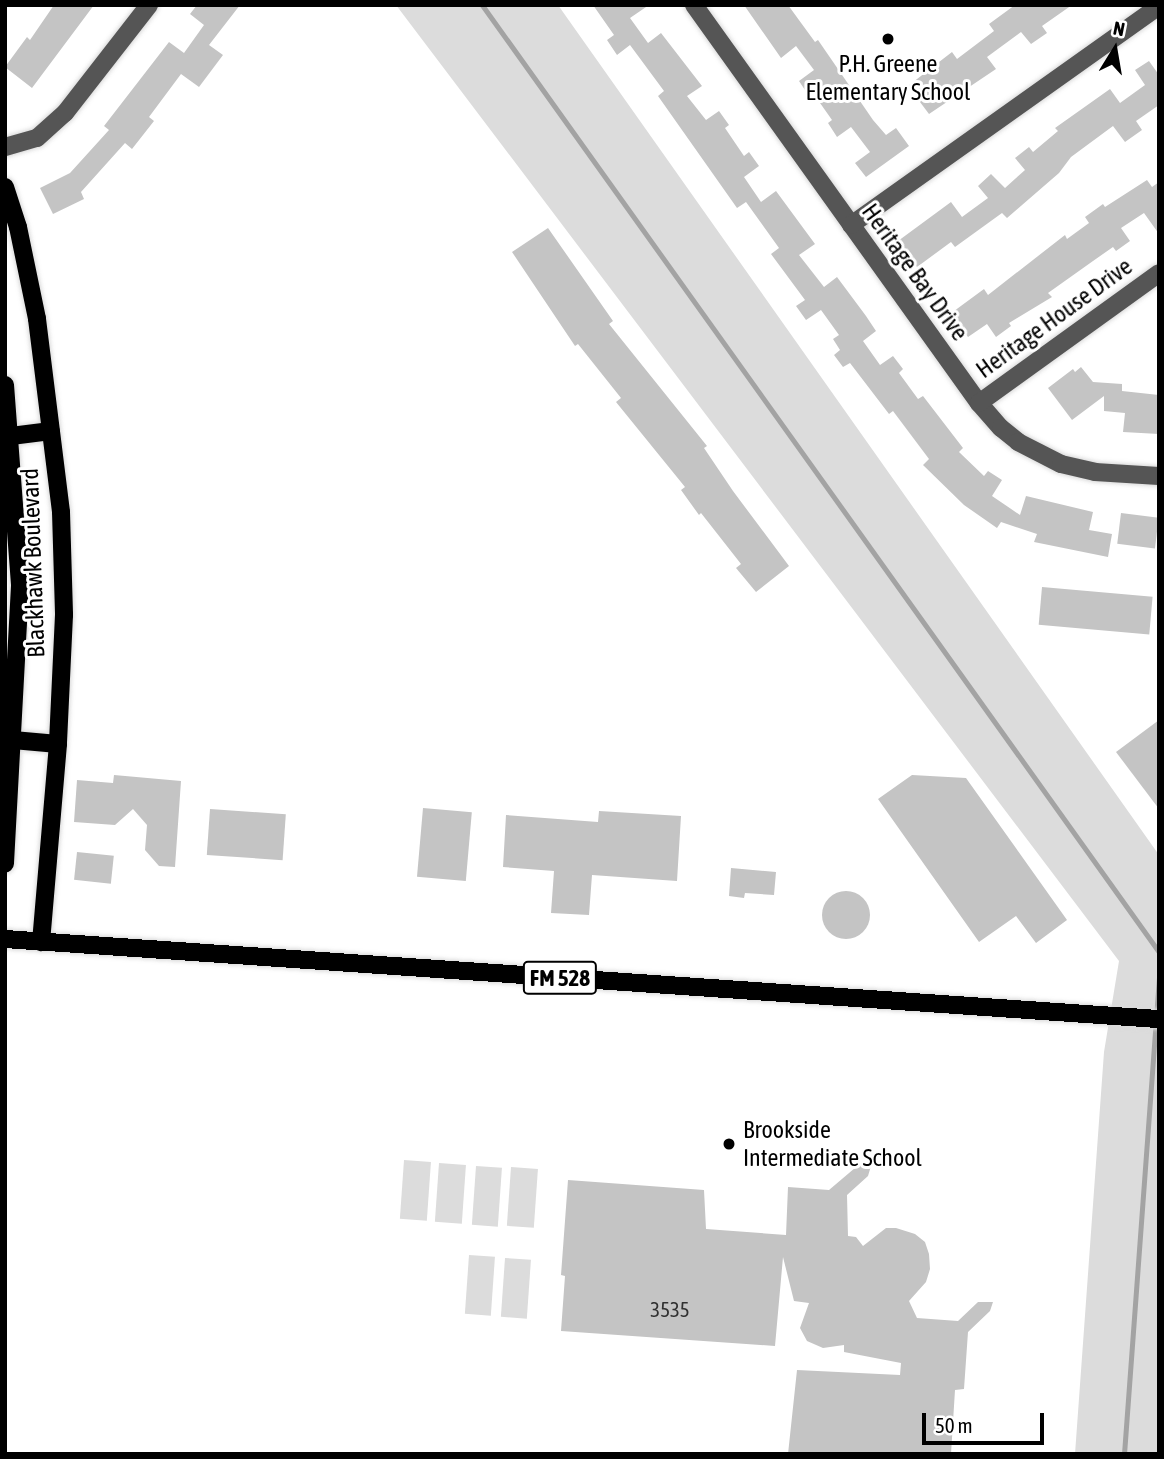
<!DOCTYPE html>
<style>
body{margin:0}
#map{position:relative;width:1164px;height:1459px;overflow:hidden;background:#fff;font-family:"Asap Condensed",sans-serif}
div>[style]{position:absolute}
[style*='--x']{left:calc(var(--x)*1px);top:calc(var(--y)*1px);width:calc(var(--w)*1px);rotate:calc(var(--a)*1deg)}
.green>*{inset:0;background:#dcdcdc;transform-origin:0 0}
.stream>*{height:5px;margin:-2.5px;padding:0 2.5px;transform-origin:2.5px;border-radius:2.5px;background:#a3a3a3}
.building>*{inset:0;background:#c4c4c4;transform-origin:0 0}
.round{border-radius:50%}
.roads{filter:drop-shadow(0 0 2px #dbdbdb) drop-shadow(0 0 2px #dbdbdb)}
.minor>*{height:18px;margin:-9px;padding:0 9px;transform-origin:9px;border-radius:9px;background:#555}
.major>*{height:18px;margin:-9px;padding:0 9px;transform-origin:9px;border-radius:9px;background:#000}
.dots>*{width:19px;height:19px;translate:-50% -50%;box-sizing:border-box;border:4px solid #fff;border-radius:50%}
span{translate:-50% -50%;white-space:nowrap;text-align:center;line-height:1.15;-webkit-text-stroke:6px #fff;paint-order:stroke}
.number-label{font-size:21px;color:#313131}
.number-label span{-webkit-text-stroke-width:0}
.shield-label span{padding:2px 5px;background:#fff;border:2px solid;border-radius:5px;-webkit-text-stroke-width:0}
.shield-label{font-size:23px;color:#000;font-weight:700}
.poi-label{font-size:24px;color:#000}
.left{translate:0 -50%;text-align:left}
.street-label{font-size:24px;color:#000}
.frame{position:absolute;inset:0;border:7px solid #000;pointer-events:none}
.north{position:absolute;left:1080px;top:14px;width:70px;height:70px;-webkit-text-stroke:5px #fff;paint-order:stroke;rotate:11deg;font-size:19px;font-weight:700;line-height:28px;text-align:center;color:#000}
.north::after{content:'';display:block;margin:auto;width:24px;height:32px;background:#000;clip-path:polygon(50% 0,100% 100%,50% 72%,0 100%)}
.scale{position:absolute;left:922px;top:1413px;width:122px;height:32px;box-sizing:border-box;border:4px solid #000;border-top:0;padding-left:9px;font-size:21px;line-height:24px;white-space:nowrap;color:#000;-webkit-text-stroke:5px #fff;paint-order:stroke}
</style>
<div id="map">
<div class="green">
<i style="clip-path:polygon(396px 5px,558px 5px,1159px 855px,1159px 1454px,1075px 1454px,1104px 1052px,1119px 961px)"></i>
<i style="left:404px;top:1160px;width:27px;height:59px;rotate:4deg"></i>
<i style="left:439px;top:1163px;width:27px;height:59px;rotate:4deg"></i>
<i style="left:476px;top:1166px;width:26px;height:59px;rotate:4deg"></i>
<i style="left:511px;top:1167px;width:27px;height:59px;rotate:4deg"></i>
<i style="left:469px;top:1255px;width:26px;height:59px;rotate:4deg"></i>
<i style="left:505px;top:1258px;width:26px;height:59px;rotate:4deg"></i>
</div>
<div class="stream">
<i style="--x:482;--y:5;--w:1164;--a:54.44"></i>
<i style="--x:1124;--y:1454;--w:478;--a:-85.8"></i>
</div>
<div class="building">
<i style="clip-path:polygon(54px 5px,94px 5px,32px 88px,5px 67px,27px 37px,30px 40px)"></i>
<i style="clip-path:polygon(197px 5px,240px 5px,209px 45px,223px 55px,199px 87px,181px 74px,149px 117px,154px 121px,132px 149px,125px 143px,81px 192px,84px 199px,53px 214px,40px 188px,70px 173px,109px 130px,104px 126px,169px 42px,184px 53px,204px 25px,190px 14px)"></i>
<i style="clip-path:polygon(593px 5px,649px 5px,630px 18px,648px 43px,661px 33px,702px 86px,687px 96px,706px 120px,719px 111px,729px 125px,725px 128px,744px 156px,749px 152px,759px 166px,744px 177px,761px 202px,776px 191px,801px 225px,815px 244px,799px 255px,824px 287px,837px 277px,866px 316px,876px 331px,863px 341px,880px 365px,893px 356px,903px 369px,899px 373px,918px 399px,923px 396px,963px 448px,959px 452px,984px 476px,988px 471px,1002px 480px,992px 496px,1020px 515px,1026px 496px,1093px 512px,1089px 530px,1112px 534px,1108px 557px,1034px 542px,1037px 534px,1001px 522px,997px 528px,964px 505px,923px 465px,929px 459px,893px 411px,889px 414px,850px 363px,843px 367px,834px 355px,840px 350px,833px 339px,839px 335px,821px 310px,806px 320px,796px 306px,805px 300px,771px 254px,779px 248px,746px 202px,737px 208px,658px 96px,664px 91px,630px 45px,617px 55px,607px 40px,614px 35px)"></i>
<i style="clip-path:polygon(744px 5px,788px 5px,815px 42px,818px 40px,873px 120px,886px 135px,896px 128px,909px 146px,866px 177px,855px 163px,870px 152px,851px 127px,837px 137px,828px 123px,832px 120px,813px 93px,809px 96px,799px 81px,814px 70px,796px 46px,781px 58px)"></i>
<i style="clip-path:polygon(1015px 5px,1072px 5px,1042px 26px,1047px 33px,1031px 44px,1021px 32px,987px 57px,996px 69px,929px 114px,908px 86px,952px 52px,957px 59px,994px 31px,989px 24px)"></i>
<i style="clip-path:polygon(1149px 61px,1159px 75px,1159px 105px,1136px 121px,1142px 130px,1125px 142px,1113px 126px,1071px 157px,1059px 173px,1007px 218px,1002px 213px,955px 247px,951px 242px,917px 267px,898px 241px,951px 202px,962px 217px,988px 198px,978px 186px,991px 174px,1005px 188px,1025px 170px,1015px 158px,1029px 147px,1033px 152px,1058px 131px,1055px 128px,1110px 89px,1120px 103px,1145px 85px,1135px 70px)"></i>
<i style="clip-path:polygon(1147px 180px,1152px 187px,1159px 182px,1159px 234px,1144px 213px,1121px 228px,1130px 241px,1116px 251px,1113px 247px,1093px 261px,1048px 293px,1052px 297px,1009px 323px,1011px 326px,996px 337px,987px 324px,968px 337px,950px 314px,984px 289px,988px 295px,1065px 235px,1067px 239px,1089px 223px,1085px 217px,1103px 204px,1105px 207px)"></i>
<i style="clip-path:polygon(548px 228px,613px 321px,609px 324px,707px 446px,704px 448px,733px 491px,789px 566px,756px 592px,736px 568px,741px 564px,701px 513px,699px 515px,681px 490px,685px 487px,616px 402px,621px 398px,578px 344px,575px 346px,512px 252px)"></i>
<i style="clip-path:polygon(1081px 367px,1093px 382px,1122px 384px,1122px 391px,1159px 395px,1159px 434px,1123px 432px,1125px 413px,1104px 411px,1104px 396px,1072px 420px,1048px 388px,1073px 369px,1075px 372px)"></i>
<i style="left:1121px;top:513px;width:38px;height:31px;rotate:7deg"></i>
<i style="left:1042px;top:587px;width:111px;height:38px;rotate:5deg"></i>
<i style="clip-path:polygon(1159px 720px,1159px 809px,1116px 752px)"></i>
<i style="clip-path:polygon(114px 775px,181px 781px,175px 867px,159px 866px,145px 850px,147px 825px,133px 809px,115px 825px,74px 822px,77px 780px,113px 783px)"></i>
<i style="clip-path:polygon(912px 775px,966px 778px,1067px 920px,1036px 943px,1016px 916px,979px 942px,878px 799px)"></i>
<i style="left:423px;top:808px;width:49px;height:69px;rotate:5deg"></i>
<i style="left:210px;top:809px;width:76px;height:46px;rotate:4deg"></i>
<i style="clip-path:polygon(599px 811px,681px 816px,677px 881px,592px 875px,589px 915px,551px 913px,554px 871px,503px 867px,506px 815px,598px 822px)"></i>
<i style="left:77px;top:852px;width:37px;height:28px;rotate:6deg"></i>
<i style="clip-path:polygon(731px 868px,776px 872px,774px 895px,745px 893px,744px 898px,729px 896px)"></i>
<i class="round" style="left:822px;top:891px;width:48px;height:48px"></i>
<i style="clip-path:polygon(862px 1162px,871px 1166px,868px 1176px,847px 1195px,848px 1236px,856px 1237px,863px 1246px,886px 1228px,896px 1228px,915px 1234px,925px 1242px,929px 1254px,930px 1269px,926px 1282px,909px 1301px,917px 1318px,958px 1321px,978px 1302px,993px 1302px,990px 1311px,968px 1332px,964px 1389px,955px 1390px,951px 1454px,788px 1454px,797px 1370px,900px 1375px,901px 1363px,844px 1352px,844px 1345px,823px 1348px,807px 1341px,800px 1328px,809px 1303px,794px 1301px,783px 1257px,775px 1346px,561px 1331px,565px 1276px,561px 1275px,568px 1180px,704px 1190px,706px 1229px,786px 1235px,788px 1187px,829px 1190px)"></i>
</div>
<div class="roads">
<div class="minor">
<i style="--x:694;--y:5;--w:490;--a:54.4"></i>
<i style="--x:979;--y:403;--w:33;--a:49"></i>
<i style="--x:1001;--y:428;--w:22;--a:39"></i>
<i style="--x:1018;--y:442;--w:48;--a:27.1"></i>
<i style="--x:1061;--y:464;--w:35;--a:13"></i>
<i style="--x:1095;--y:472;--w:64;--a:3.6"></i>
<i style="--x:5;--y:147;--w:33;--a:-16"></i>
<i style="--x:37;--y:138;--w:38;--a:-42"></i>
<i style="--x:65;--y:113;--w:137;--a:-52.1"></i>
<i style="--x:851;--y:225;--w:378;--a:-35.4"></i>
<i style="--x:979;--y:403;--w:222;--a:-35.8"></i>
</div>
<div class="major">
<i style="--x:5;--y:187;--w:42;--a:72"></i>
<i style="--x:18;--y:227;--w:94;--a:78.3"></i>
<i style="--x:37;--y:319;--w:194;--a:82.9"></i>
<i style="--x:61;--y:512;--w:103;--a:88.3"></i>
<i style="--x:64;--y:615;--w:129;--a:92.7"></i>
<i style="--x:58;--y:744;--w:199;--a:94.9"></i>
<i style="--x:5;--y:385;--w:202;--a:85.7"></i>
<i style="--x:20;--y:586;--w:278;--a:93.1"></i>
<i style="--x:11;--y:436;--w:40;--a:-7.1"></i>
<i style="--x:13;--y:740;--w:45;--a:5.1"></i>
<i style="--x:5;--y:939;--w:1157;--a:3.97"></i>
</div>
</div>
<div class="dots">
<i style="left:888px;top:39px;background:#000"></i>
<i style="left:729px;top:1144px;background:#000"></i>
</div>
<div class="number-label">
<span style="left:670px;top:1309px">3535</span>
</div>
<div class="shield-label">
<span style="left:560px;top:978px">FM 528</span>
</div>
<div class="poi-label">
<span style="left:888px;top:78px">P.H. Greene<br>Elementary School</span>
<span class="left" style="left:743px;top:1144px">Brookside<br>Intermediate School</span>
</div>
<div class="street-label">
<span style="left:915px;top:272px;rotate:54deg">Heritage Bay Drive</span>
<span style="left:1054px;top:318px;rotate:-36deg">Heritage House Drive</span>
<span style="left:33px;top:563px;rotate:-92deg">Blackhawk Boulevard</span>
</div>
<div class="frame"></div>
<div class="north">N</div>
<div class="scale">50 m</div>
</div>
